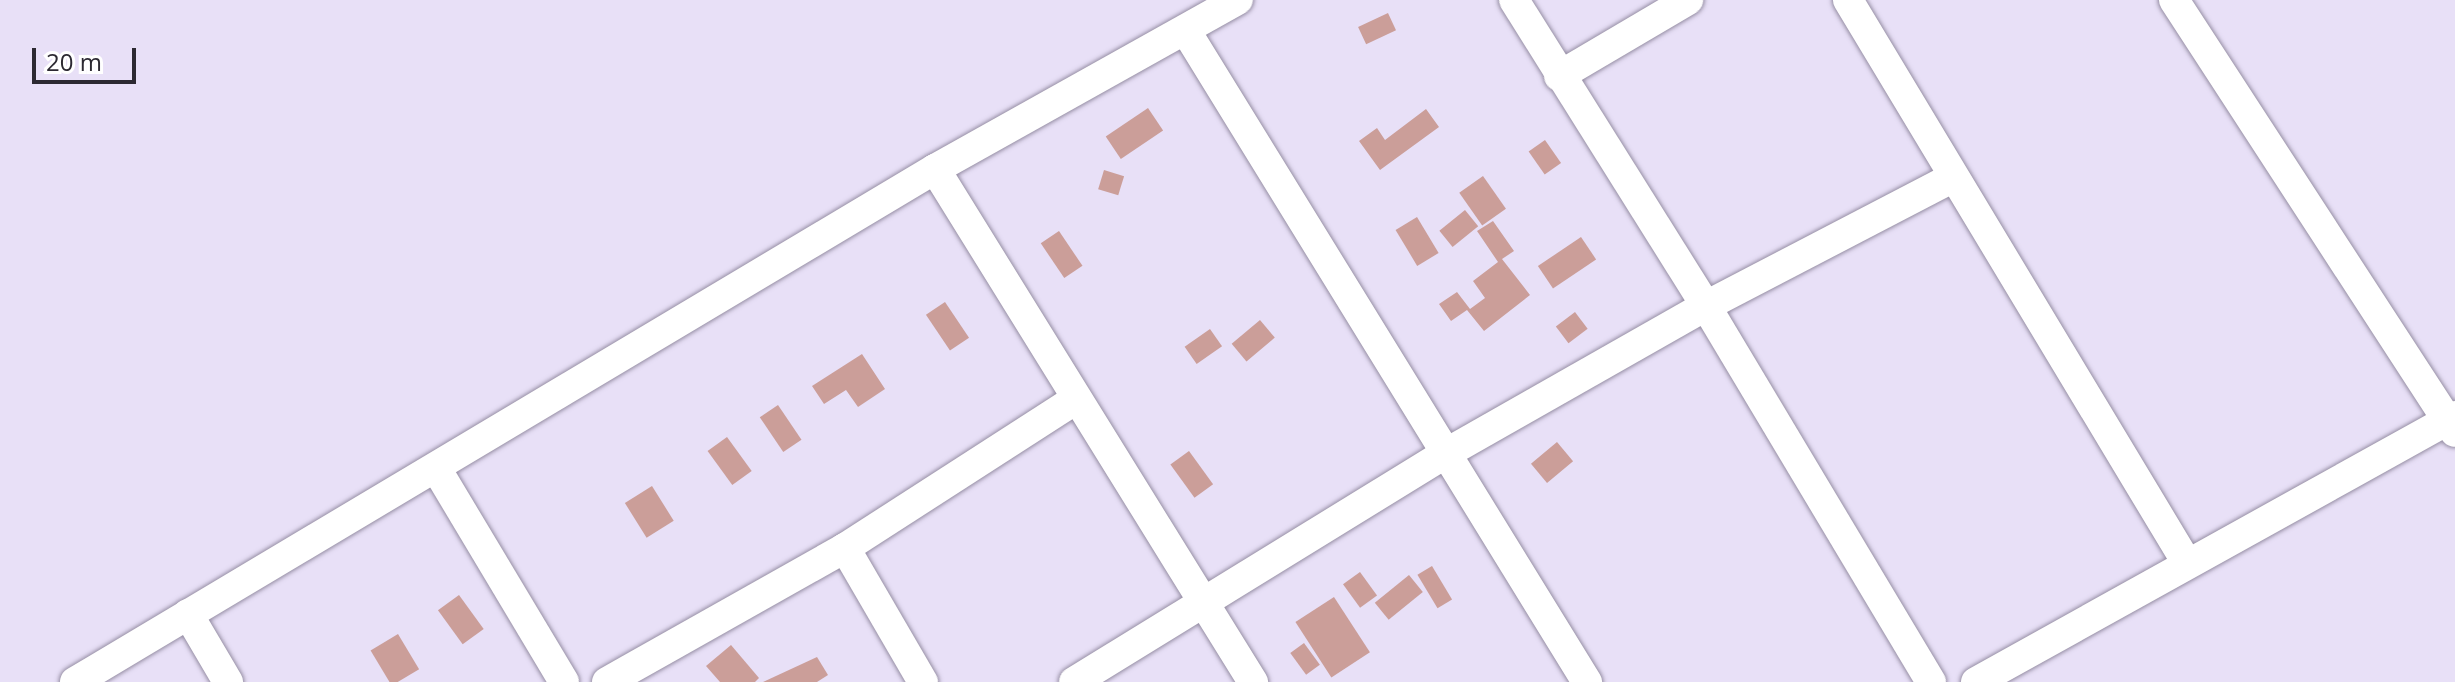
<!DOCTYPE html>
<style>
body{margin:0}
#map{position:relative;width:2455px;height:682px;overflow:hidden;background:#e8e0f7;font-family:"Open Sans",sans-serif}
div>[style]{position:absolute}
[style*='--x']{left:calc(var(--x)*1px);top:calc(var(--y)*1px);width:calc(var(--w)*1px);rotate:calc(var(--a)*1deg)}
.building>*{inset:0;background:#cb9e99;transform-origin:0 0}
.roads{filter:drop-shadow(0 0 2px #968ea4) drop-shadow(0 0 2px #968ea4)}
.minor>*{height:30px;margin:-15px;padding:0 15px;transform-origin:15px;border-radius:15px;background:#fff}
span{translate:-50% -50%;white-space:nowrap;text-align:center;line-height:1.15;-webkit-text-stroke:7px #fff;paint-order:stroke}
.scale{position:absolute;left:32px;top:48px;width:104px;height:36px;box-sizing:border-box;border:4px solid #2c2932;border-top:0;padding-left:10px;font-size:24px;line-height:28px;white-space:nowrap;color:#2c2932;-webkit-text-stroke:6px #fff;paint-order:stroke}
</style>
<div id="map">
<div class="building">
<i style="left:1388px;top:13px;width:19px;height:33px;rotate:65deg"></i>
<i style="left:1148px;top:108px;width:27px;height:51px;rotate:56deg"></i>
<i style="clip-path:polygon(1426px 109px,1439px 127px,1380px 170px,1359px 141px,1377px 128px,1385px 140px)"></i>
<i style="left:1545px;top:140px;width:28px;height:20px;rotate:55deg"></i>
<i style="left:1104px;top:170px;width:21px;height:20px;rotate:17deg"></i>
<i style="left:1483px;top:176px;width:40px;height:29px;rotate:55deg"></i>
<i style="left:1465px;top:210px;width:21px;height:33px;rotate:51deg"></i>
<i style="left:1417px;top:217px;width:42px;height:25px;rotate:59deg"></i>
<i style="clip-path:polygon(1493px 221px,1514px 251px,1502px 259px,1530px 295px,1484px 331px,1467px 310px,1451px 321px,1439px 304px,1457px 292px,1470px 309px,1485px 298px,1473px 281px,1498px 262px,1477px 231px)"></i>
<i style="left:1059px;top:231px;width:42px;height:22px;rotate:56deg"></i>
<i style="left:1581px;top:237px;width:27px;height:52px;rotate:56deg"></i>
<i style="left:945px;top:302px;width:43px;height:23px;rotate:56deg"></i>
<i style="left:1575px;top:312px;width:21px;height:24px;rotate:53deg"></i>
<i style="left:1260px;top:320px;width:23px;height:37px;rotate:50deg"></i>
<i style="left:1210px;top:329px;width:21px;height:31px;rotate:55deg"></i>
<i style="clip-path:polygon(862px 354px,885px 389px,858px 407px,846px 390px,824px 404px,812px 386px)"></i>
<i style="left:778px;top:405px;width:42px;height:22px;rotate:56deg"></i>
<i style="left:727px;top:437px;width:42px;height:24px;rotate:54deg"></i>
<i style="left:1557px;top:442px;width:25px;height:34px;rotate:50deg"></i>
<i style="left:1189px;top:451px;width:41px;height:23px;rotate:54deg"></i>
<i style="left:652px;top:486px;width:41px;height:32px;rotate:58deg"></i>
<i style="left:1432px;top:566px;width:39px;height:17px;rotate:59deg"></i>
<i style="left:1360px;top:572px;width:29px;height:21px;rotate:54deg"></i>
<i style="left:1409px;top:575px;width:22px;height:44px;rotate:51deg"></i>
<i style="left:459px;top:595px;width:42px;height:26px;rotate:54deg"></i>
<i style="left:1334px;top:597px;width:66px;height:46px;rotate:57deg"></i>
<i style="left:398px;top:634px;width:41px;height:32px;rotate:59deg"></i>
<i style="left:1304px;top:643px;width:27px;height:17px;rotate:54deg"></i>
<i style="clip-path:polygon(731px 645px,759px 678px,755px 682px,720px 682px,706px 666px)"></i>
<i style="clip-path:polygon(817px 657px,828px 675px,817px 682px,763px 682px)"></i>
</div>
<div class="roads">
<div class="minor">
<i style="--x:1514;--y:0;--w:361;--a:57.9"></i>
<i style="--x:1706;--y:306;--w:438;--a:59.1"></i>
<i style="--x:1848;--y:0;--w:657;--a:58.95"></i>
<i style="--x:2174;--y:0;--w:515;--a:56.96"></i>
<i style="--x:1186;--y:31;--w:765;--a:58.37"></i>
<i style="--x:1559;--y:76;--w:150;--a:-30.5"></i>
<i style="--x:935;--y:169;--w:604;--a:58.21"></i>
<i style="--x:436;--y:468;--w:249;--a:59.1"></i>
<i style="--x:845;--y:548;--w:155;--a:59.8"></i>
<i style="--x:188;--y:614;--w:79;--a:59.5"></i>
<i style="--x:75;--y:682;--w:1001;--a:-30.82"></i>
<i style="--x:935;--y:169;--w:347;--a:-29.2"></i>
<i style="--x:607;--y:682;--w:273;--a:-29.4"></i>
<i style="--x:845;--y:548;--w:275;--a:-32.8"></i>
<i style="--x:1074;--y:682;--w:435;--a:-31.6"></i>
<i style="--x:1445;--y:454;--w:300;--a:-29.6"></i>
<i style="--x:1706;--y:306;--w:277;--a:-27.5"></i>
<i style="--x:1976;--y:682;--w:548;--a:-29.04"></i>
</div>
</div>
<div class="scale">20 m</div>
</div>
